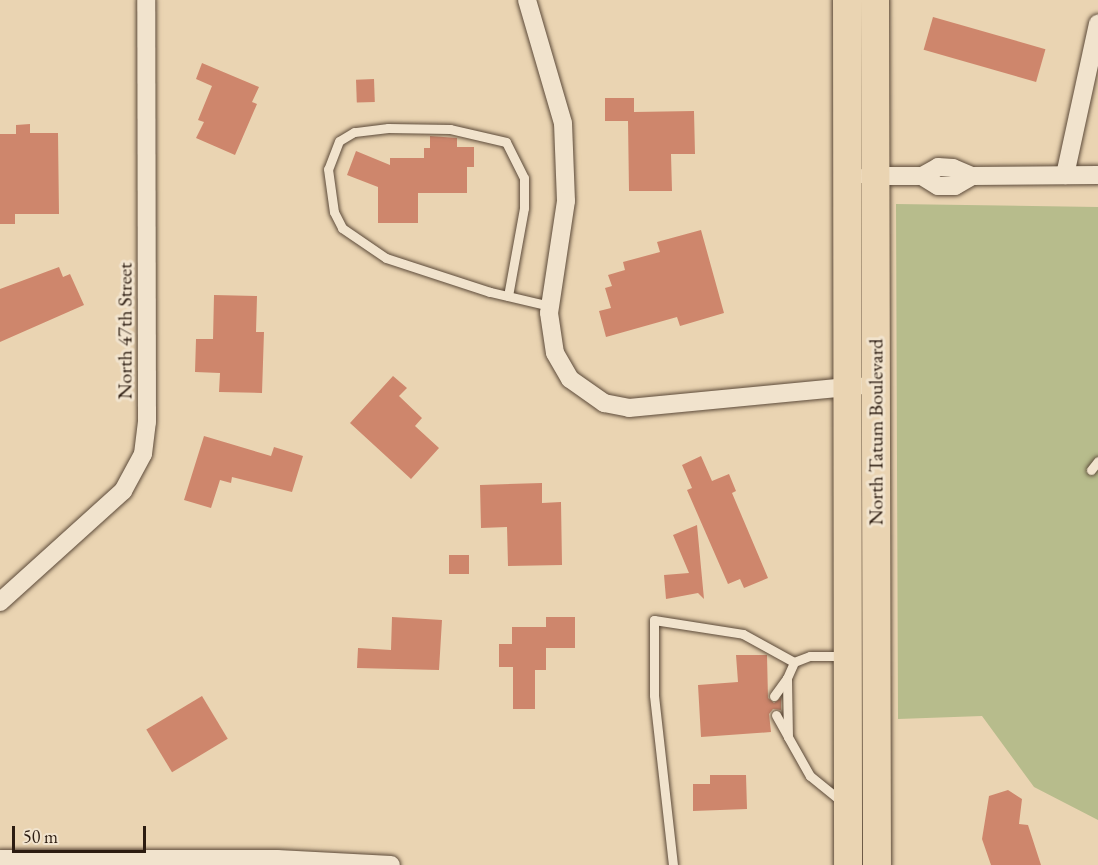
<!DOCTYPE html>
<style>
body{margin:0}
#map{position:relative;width:1098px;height:865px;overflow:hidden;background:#ead4b2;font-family:"EB Garamond",serif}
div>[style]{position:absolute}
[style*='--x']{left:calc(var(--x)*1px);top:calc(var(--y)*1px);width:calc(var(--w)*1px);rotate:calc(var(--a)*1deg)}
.green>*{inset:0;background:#b7bc8c}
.building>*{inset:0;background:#ce866c;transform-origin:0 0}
.roads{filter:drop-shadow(0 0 2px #5c4a39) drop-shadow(0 0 2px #5c4a39)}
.service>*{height:9px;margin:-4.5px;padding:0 4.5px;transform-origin:4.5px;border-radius:4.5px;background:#f1e3cd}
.minor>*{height:18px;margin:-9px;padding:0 9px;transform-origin:9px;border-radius:9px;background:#f1e3cd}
.primary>*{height:28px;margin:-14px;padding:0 14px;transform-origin:14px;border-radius:14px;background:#ead4b2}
span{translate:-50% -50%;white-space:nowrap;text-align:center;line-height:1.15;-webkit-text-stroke:6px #f1e3cd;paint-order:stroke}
.street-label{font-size:20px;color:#2c1c11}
.scale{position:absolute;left:12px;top:826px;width:134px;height:27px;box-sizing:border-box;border:3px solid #2c1c11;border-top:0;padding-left:8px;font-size:18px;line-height:21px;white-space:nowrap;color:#2c1c11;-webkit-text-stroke:4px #f1e3cd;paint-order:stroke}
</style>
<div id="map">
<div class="green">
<i style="clip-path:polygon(896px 204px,1098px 207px,1098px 820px,1034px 787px,982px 716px,898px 719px)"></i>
</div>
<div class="building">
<i style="left:933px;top:17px;width:117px;height:34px;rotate:16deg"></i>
<i style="clip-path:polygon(202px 63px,259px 87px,252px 102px,257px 104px,235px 155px,196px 138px,204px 122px,198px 120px,212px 86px,196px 79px)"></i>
<i style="left:374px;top:79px;width:23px;height:18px;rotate:88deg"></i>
<i style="clip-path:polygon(605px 98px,634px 98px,634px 112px,694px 111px,695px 154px,671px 154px,672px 191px,629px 191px,628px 121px,605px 121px)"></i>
<i style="clip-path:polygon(30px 124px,30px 133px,58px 133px,59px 214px,15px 214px,15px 224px,0 224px,0 134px,16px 134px,16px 125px)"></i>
<i style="clip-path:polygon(430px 136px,457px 138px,457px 147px,474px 147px,474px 167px,467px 167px,467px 193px,418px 193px,418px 223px,378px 223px,378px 187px,347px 175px,356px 151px,390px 165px,390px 158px,424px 158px,424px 148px,430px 148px)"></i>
<i style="clip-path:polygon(701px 230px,724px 313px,680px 326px,677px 317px,606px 337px,599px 311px,611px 308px,605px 288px,612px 286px,608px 275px,625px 270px,623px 262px,660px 252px,657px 242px)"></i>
<i style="clip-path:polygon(59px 267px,63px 277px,70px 274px,84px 305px,0 342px,0 289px)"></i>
<i style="clip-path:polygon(214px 295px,257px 296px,256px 332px,264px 332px,262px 393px,219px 392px,220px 373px,195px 372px,196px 339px,213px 339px)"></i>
<i style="clip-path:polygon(393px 376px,407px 388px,399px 396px,422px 418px,415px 426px,439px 448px,411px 479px,350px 423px)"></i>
<i style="clip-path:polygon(204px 436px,271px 456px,274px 447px,303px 456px,292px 492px,232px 477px,231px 483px,220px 480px,211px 508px,184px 500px)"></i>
<i style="clip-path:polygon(701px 456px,712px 481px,729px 474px,736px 491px,732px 493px,768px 578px,744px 588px,740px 579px,728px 584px,687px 490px,692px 488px,682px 465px)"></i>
<i style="clip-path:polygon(542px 483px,542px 503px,561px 502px,562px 565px,508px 566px,507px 527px,481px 528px,480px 485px)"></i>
<i style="clip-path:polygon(697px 525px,704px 599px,698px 593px,666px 599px,664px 575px,689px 573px,673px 535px)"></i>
<i style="left:449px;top:555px;width:20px;height:19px"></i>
<i style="clip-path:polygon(392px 617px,442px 620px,439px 670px,357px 668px,358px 648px,391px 650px)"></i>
<i style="clip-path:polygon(546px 617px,575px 617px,575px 648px,546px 648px,546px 670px,535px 670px,535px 709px,513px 709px,513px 667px,499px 667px,499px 644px,512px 644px,512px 627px,546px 627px)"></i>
<i style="clip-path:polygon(736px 655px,767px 655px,768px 698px,774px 703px,781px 698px,781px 710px,773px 709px,769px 714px,771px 732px,701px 737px,698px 685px,738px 682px)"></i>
<i style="left:202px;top:696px;width:50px;height:65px;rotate:59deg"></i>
<i style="clip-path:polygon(710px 775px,746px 775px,747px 809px,693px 811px,693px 784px,710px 784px)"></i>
<i style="clip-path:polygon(1008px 790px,1022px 799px,1019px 824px,1028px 825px,1041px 865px,991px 865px,982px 839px,989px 796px)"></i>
</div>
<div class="roads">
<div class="service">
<i style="--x:508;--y:296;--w:89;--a:-79.7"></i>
<i style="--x:524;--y:208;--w:30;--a:-90"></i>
<i style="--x:524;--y:178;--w:40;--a:-116.6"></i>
<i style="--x:506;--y:142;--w:57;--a:-166.9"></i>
<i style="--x:450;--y:129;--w:62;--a:-179.1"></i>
<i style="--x:388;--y:128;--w:34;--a:173"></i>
<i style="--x:354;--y:132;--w:17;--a:149"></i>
<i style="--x:339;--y:141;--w:30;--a:111"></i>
<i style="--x:328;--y:169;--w:43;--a:82.1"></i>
<i style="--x:334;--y:212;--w:18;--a:63"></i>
<i style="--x:342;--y:228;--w:53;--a:34.3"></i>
<i style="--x:386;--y:258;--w:109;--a:18.1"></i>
<i style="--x:490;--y:292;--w:62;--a:13.1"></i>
<i style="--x:1091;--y:470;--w:11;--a:-52"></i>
<i style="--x:774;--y:696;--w:22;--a:-54"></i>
<i style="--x:776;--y:715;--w:23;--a:61"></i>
<i style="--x:841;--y:801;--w:40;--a:-141"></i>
<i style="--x:810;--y:776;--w:45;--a:-119.4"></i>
<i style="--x:788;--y:737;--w:59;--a:-91"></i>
<i style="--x:787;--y:678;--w:17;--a:-66"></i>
<i style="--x:794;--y:662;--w:17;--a:-21"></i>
<i style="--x:810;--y:656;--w:36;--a:0"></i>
<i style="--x:673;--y:865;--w:171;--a:-96.4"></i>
<i style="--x:654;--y:695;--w:75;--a:-90"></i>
<i style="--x:654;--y:620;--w:90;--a:8.9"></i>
<i style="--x:743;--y:634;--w:58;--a:28.8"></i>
</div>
<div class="minor">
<i style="--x:527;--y:0;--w:128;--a:73.7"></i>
<i style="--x:563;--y:123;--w:78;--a:87.8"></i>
<i style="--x:566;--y:201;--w:113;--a:98.6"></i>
<i style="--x:549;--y:313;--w:40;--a:81.5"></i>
<i style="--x:555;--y:353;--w:30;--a:60"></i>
<i style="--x:570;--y:379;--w:42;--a:35.2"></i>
<i style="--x:604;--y:403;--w:25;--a:11"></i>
<i style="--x:629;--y:408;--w:230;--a:-5.5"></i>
<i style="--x:1065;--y:175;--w:155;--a:-77.7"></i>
<i style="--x:867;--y:176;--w:55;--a:0"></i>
<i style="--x:922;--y:176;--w:18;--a:-29"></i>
<i style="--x:938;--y:167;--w:15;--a:4"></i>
<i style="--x:953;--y:168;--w:21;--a:23"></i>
<i style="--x:972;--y:176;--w:126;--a:-0.5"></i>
<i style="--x:922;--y:176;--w:19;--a:32"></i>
<i style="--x:938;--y:186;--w:17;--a:0"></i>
<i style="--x:955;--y:186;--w:20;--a:-30"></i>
<i style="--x:0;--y:602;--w:166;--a:-42.1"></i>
<i style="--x:123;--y:491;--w:42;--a:-61.6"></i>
<i style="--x:143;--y:454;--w:32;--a:-83"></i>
<i style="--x:147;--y:422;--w:422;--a:-90.1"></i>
<i style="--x:0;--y:859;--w:277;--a:0"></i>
<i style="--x:277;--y:859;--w:114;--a:3"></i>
</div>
<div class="primary">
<i style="--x:847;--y:0;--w:865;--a:89.93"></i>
<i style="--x:875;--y:0;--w:865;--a:89.87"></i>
</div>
</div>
<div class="street-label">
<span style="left:125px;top:331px;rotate:-90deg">North 47th Street</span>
<span style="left:876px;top:432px;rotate:-90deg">North Tatum Boulevard</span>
</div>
<div class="scale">50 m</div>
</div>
